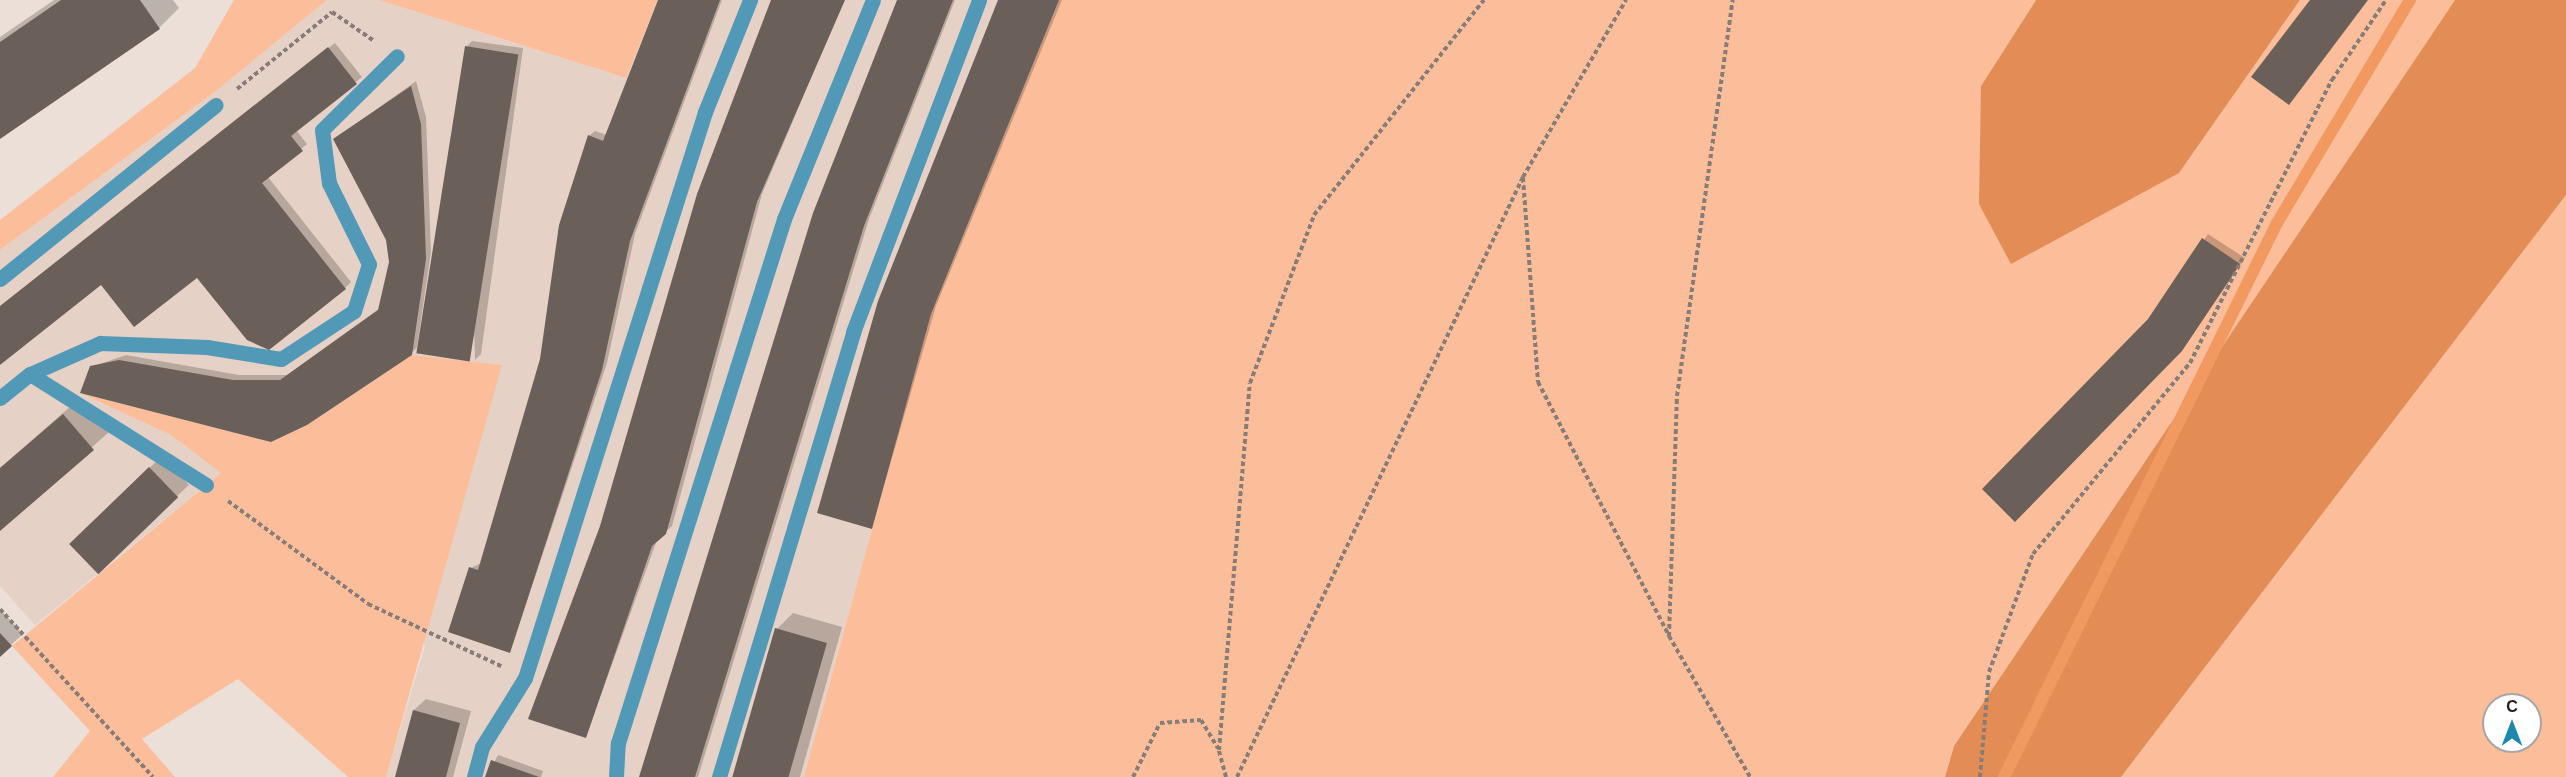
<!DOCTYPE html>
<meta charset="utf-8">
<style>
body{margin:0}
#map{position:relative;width:2566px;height:777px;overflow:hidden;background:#ecdfd8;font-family:Arial,sans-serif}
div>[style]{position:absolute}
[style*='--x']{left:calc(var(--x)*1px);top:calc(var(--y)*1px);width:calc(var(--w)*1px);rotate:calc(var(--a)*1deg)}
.built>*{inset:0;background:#e5d1c5}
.green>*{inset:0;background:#fcbe9a}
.forest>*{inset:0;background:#e48c55}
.shadow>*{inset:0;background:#0003}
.stream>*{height:12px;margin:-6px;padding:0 6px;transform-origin:6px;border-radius:6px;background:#f29962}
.building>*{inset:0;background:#6a5f59;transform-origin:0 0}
.path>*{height:4px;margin-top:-2px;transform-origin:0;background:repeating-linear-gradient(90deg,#867d79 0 4.5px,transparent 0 7.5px)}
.lane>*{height:15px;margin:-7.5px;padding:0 7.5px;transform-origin:7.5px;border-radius:7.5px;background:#5199b7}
span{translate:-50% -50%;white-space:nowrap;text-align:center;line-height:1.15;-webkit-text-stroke:6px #fff;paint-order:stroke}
.north{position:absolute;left:2482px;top:693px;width:60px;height:60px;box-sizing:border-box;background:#fff;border:2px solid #a7a5a5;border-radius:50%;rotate:0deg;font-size:16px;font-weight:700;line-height:24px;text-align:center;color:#241f1d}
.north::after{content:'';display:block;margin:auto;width:21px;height:27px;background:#1c8ab0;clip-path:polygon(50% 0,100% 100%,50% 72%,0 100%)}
</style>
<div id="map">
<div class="built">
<i style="clip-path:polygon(327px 0,379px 0,625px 78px,658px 0,1059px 0,931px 314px,804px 777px,386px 777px,425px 646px,307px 425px,271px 442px,84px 395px,171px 435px,221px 473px,35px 625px,0 586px,0 250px,216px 91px)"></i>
</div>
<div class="green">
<i style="clip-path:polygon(234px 0,327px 0,216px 91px,0 250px,0 220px,195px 68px)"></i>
<i style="clip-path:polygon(379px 0,658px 0,626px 78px)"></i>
<i style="clip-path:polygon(1059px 0,2036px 0,1981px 86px,2179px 173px,2300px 0,2455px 0,1954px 746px,1945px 777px,804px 777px,931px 314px)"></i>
<i style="clip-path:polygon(evenodd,2566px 195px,2566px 777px,2121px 777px,2566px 195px,2494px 705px,2530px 705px,2530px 741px,2494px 741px,2494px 705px)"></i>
<i style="clip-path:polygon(412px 355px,502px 365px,386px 777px,348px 777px,238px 679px,142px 739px,175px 777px,53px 777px,90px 731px,12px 646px,221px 473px,171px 435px,80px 393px,271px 442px,307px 425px)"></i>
</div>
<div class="forest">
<i style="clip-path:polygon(2036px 0,2300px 0,2179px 173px,2011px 264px,1979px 204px,1981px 86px)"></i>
<i style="clip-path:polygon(2455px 0,2566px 0,2566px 195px,2121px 777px,1945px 777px,1954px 746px)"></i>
</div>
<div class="shadow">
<i style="clip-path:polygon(54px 0,173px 0,179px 8px,159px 28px,0 137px,0 37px)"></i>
<i style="clip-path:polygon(662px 0,722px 0,635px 234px,607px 363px,510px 651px,471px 568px,481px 563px,542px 359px,589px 136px,595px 131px,607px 135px)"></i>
<i style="clip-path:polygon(773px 0,844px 0,762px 194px,672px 526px,657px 540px,586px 736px,602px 526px)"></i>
<i style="clip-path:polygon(900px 0,955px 0,869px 219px,698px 777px,640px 777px)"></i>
<i style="clip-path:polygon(999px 0,1062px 0,936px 306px,872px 527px)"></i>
<i style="clip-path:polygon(472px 41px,523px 48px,481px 354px,475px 360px,466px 47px)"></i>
<i style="clip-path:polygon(335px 43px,362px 77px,296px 130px,307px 144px,268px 177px,351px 282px,345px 288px,269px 348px,197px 275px,102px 283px,0 363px,0 307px)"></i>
<i style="clip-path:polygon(416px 81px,426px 117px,431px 252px,417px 347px,411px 354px,306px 424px,91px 367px,126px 355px,239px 375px,287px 375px,380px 308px,391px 262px,388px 240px,335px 139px)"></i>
<i style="clip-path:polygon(2208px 234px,2245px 258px,2187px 343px,2015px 520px)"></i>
<i style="clip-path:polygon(80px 398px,109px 432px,0 529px,0 468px)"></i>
<i style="clip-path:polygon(162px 456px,189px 485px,177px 496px,82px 532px)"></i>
<i style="clip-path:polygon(0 609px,23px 634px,0 655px)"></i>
<i style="clip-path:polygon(793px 613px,842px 627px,800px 777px,735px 777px,777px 629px)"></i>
<i style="clip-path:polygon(426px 699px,471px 711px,453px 777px,396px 777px,414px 710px)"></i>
<i style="clip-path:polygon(498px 755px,543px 771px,541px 777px,487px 777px)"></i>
</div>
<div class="stream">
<i style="--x:2004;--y:777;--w:618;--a:-63.77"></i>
<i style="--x:2277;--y:223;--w:260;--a:-59.2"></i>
</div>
<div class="building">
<i style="clip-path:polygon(61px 0,140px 0,160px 29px,0 139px,0 42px)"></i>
<i style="clip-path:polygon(658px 0,720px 0,630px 241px,602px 370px,510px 653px,448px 632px,469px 567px,478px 570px,540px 359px,559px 225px,588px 135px,603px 141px)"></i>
<i style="clip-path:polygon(771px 0,845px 0,757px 202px,666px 534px,652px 546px,586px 738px,528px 719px,600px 526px,697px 194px)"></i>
<i style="clip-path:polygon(897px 0,953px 0,864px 226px,695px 777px,639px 777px,813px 213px)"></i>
<i style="clip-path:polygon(998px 0,1059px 0,931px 314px,872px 529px,817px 513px,878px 301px)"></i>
<i style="clip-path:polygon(2310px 0,2368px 0,2289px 105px,2251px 77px)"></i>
<i style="left:465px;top:46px;width:54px;height:311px;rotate:9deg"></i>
<i style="clip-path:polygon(328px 47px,357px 84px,291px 136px,303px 151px,262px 183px,346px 289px,269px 350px,247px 340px,197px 278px,134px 327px,101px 285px,0 365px,0 306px)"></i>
<i style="clip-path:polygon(411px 86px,421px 124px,426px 259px,412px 355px,307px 425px,271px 442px,80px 393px,90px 366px,119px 360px,233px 380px,280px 380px,378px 310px,389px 262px,386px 240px,333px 139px)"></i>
<i style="clip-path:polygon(2202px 238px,2240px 264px,2182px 351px,2015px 522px,1982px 489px,2148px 319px)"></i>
<i style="clip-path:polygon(63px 414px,94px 450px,0 531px,0 468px)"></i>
<i style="left:149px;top:467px;width:42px;height:111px;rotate:46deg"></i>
<i style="left:775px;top:628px;width:54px;height:155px;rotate:16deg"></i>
<i style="clip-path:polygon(0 633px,12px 646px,0 657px)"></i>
<i style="clip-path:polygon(413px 710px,460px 723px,446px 777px,395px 777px)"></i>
<i style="clip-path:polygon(491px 760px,539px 777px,485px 777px)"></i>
</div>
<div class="path">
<i style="--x:237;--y:89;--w:122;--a:-39"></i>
<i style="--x:332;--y:12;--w:51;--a:34.6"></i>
<i style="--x:1523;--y:178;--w:205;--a:85.8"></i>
<i style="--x:1538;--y:382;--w:286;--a:62.7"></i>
<i style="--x:1669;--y:636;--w:163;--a:60.1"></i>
<i style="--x:228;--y:501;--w:174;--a:36.3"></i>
<i style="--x:368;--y:604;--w:147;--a:25"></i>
<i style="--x:0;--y:609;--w:227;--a:47.7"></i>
<i style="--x:1669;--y:636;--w:240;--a:-88.1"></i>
<i style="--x:1677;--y:396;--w:400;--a:-82"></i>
<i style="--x:1133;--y:777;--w:60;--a:-63.4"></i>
<i style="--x:1160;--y:723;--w:41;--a:-4.2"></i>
<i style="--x:1201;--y:720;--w:33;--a:59"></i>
<i style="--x:1226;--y:777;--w:28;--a:-105"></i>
<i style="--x:1219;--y:750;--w:368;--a:-85.2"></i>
<i style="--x:1250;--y:383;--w:180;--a:-69.1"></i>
<i style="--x:1314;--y:215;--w:274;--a:-51.7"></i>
<i style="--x:1237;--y:777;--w:665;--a:-64.51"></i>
<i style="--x:1523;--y:177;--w:205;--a:-59.8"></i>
<i style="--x:1980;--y:777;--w:105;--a:-85.1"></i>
<i style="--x:1989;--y:672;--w:126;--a:-69.6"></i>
<i style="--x:2033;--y:554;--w:247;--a:-50.6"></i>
<i style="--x:2190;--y:363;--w:317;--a:-63.4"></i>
<i style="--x:2332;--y:80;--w:97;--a:-56"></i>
</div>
<div class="lane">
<i style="--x:0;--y:279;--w:277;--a:-38.9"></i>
<i style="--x:30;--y:374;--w:208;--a:32.2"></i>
<i style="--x:0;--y:398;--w:38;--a:-39"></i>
<i style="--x:30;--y:374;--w:77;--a:-23.9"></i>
<i style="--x:100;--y:343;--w:107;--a:2.1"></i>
<i style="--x:207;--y:347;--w:75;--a:9.2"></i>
<i style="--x:281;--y:359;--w:87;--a:-33.3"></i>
<i style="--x:354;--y:311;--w:49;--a:-72.3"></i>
<i style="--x:369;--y:264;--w:90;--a:-116.3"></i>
<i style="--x:329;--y:183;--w:53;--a:-97.5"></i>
<i style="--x:322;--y:130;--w:105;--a:-44.6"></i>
<i style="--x:474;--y:777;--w:31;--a:-75"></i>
<i style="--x:482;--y:747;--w:81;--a:-58.1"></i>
<i style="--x:525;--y:678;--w:594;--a:-72.36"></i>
<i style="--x:705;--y:112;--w:121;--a:-68.1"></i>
<i style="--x:616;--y:777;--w:34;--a:-87"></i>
<i style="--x:618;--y:743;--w:550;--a:-72.42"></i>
<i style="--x:784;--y:219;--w:236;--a:-67.9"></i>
<i style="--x:719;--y:777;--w:465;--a:-73.2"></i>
<i style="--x:853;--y:332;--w:355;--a:-69.2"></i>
</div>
<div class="north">С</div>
</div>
